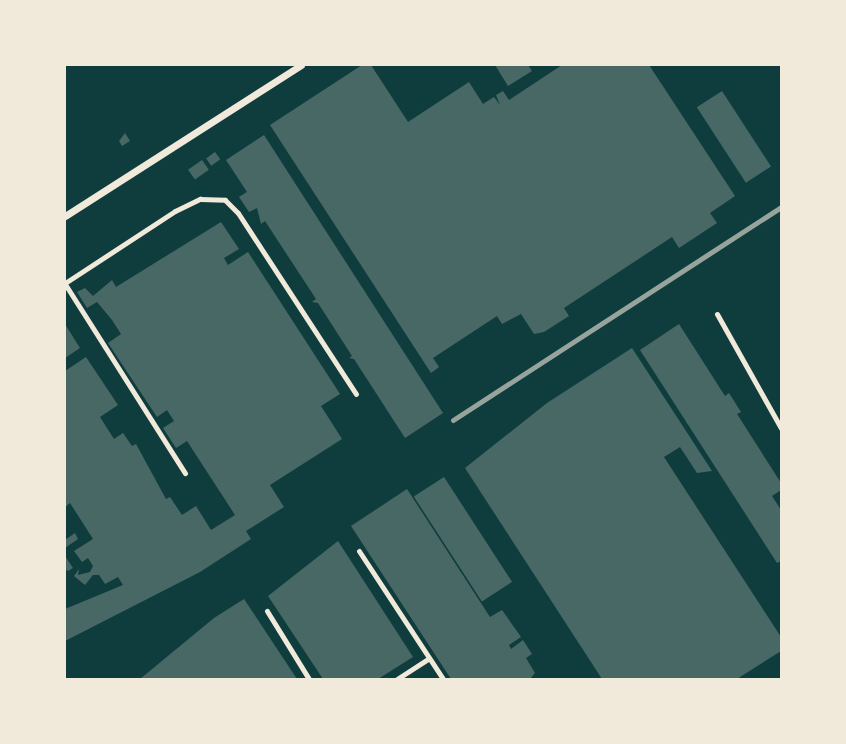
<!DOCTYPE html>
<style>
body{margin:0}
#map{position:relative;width:846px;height:744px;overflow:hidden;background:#0f3d3e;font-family:Mulish,sans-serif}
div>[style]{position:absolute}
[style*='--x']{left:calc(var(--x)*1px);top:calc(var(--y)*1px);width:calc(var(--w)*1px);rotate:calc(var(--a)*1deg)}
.building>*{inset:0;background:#486865;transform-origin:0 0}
.service>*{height:5px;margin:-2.5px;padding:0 2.5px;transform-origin:2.5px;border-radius:2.5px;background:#f1e9da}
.minor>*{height:7px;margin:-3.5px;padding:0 3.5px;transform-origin:3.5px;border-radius:3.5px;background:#f1e9da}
.rail>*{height:5px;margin:-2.5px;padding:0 2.5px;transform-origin:2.5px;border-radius:2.5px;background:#97a49c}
span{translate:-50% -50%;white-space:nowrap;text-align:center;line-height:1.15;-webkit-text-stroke:6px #f1e9da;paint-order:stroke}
.frame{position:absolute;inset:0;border:66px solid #f1e9da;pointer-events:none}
</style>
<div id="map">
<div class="building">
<i style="clip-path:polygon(362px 65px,371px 65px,408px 122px,469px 82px,483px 104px,494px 97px,500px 105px,496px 95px,503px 91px,509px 100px,562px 65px,649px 65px,735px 196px,710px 213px,717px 223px,679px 248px,672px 237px,564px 308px,569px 316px,544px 332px,534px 334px,521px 314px,502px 324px,497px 316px,433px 358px,439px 367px,431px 373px,270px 125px)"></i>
<i style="clip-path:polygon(495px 65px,528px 65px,532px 71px,508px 86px)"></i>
<i style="left:722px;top:91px;width:90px;height:30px;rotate:57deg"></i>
<i style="clip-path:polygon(125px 133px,130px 141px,122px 146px,119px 141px)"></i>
<i style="clip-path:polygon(264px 135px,443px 413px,405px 438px,354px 359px,349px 358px,352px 356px,318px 303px,312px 302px,316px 299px,265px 221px,261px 224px,257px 208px,249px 212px,239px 197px,247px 192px,226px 160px)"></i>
<i style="left:215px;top:152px;width:9px;height:11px;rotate:54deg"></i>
<i style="left:202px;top:160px;width:12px;height:17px;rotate:55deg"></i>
<i style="clip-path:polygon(221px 222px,239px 249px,224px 258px,228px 265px,248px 252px,340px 394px,321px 406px,342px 439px,270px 485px,284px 507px,246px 531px,251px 539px,200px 572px,65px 641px,65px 609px,123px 585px,118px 577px,105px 584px,99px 575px,93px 575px,85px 585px,74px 576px,79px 569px,78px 575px,90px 572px,93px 566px,88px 558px,82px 562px,74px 551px,93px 539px,70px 503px,65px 507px,65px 371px,86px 357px,118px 405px,100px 417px,114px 439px,123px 433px,132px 446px,136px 444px,166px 499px,170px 497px,182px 515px,196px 506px,211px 530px,235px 515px,187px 441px,176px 448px,163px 428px,174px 421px,167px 410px,157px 417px,108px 343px,121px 334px,112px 320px,97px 302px,87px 308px,77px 292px,85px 288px,93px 296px,112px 280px,116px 287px)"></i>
<i style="clip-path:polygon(65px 324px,80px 348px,65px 358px)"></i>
<i style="clip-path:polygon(679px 324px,725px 396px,729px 393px,741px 412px,737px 414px,781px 483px,781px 490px,772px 496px,781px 510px,781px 561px,777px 563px,640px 350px)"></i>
<i style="clip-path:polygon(632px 348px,712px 471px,697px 473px,680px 447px,664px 457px,781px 637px,781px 651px,737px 679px,602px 679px,465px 468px,547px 403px)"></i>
<i style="left:444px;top:477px;width:125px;height:36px;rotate:57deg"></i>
<i style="clip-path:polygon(407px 489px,490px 617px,502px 610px,521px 637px,509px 645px,511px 649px,523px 640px,532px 654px,526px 658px,535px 673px,530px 679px,451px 679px,351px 526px)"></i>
<i style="clip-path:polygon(75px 533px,78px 539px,65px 548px,65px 540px)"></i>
<i style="clip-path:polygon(338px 541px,413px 657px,378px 679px,323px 679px,268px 596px)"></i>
<i style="clip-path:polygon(65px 556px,73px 568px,68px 571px,65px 569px)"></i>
<i style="clip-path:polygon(244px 599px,297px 679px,140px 679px,214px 618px)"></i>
</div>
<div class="service">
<i style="--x:65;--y:283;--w:131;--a:-33.2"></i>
<i style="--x:175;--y:211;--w:28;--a:-26"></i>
<i style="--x:200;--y:199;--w:25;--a:2"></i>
<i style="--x:225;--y:200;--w:18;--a:45"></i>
<i style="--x:238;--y:213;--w:216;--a:56.9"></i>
<i style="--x:65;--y:284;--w:224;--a:57.6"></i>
<i style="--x:717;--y:314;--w:131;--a:60.7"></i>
<i style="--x:359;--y:551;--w:153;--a:56.7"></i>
<i style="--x:267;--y:611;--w:80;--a:58.3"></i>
<i style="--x:397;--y:679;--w:38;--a:-33"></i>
</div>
<div class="minor">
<i style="--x:65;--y:216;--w:280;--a:-32.6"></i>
</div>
<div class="rail">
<i style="--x:453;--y:420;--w:391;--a:-33"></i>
</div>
<div class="frame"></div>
</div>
